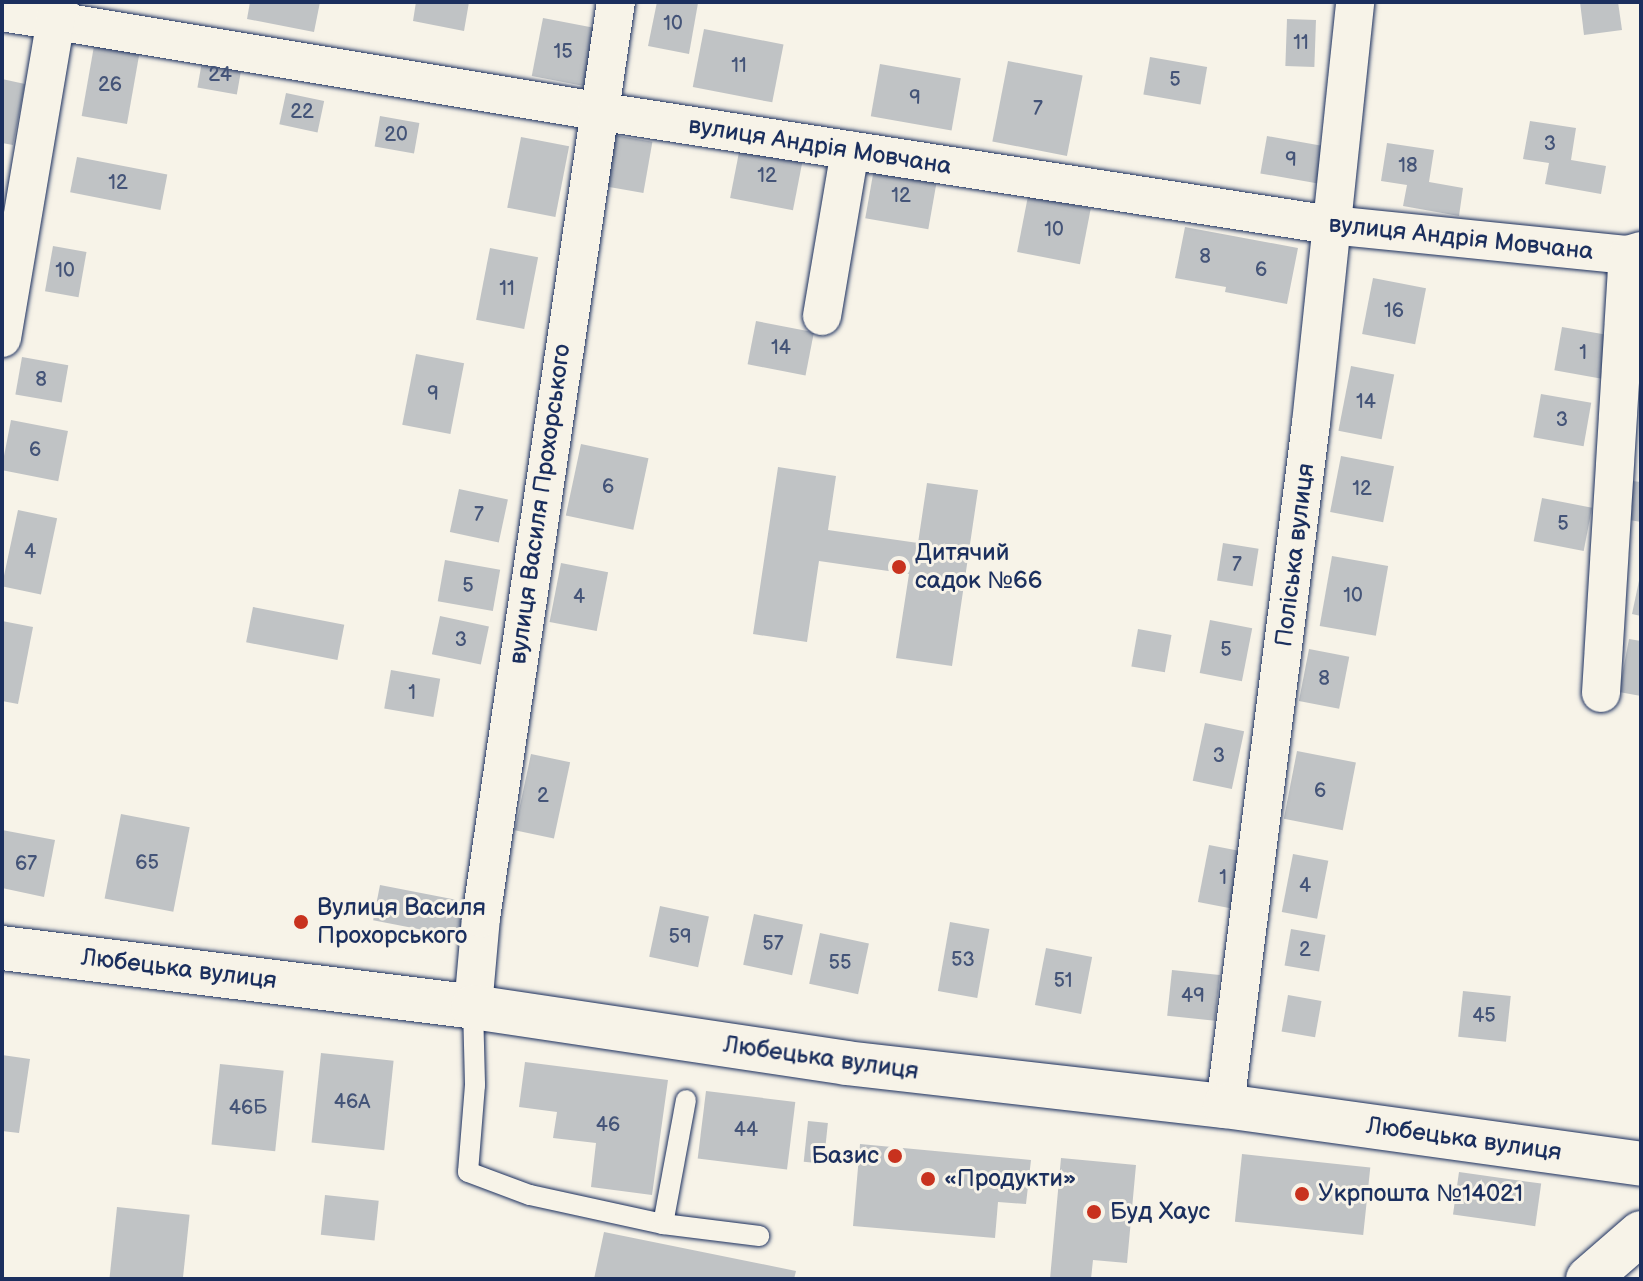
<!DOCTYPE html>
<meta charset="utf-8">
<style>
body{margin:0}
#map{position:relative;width:1643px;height:1281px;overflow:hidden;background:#f7f3e8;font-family:"Balsamiq Sans",sans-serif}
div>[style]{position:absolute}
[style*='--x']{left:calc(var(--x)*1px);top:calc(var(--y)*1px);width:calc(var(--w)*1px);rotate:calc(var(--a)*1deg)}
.building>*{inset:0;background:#c0c3c5;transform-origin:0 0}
.roads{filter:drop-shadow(0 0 2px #1b2f5e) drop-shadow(0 0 2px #1b2f5e)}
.lane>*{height:20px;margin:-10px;padding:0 10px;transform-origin:10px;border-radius:10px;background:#f7f3e8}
.street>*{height:38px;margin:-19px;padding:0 19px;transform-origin:19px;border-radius:19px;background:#f7f3e8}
.secondary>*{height:44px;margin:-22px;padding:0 22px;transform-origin:22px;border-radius:22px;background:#f7f3e8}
.dots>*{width:22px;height:22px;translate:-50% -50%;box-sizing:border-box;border:4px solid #f7f3e8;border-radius:50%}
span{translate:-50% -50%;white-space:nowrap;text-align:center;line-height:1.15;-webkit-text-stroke:6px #f7f3e8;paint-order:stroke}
.number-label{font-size:20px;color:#445478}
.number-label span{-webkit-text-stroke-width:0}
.street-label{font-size:24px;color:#1b2f5e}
.poi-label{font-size:24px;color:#1b2f5e}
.left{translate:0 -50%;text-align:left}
.right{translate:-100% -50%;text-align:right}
.frame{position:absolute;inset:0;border:4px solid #1b2f5e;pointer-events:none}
</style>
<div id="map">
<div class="building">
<i style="clip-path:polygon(250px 2px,320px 2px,314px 32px,247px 19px)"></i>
<i style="clip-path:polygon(416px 2px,469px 2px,464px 31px,413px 21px)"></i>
<i style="clip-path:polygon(657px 2px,698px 3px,689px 54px,648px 46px)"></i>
<i style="clip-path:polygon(1580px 2px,1618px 2px,1622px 30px,1584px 35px)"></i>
<i style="left:543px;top:18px;width:53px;height:59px;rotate:11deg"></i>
<i style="left:1287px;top:19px;width:29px;height:47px;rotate:2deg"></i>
<i style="left:704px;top:29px;width:81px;height:59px;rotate:11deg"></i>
<i style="left:94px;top:46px;width:46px;height:71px;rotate:10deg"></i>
<i style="left:203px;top:56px;width:40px;height:32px;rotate:10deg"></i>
<i style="left:1150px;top:57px;width:58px;height:38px;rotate:10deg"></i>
<i style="left:1008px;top:61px;width:76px;height:82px;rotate:11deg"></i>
<i style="left:880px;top:64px;width:82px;height:53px;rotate:10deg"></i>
<i style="clip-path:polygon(2px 79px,25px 84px,13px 145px,2px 143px)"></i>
<i style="left:286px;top:93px;width:39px;height:32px;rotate:12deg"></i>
<i style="left:380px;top:116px;width:40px;height:31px;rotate:10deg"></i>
<i style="clip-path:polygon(1530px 121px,1576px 128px,1571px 160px,1606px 166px,1601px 194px,1545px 184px,1549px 163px,1523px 159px)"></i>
<i style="left:614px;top:135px;width:39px;height:52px;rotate:10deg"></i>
<i style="left:1267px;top:136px;width:57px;height:38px;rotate:10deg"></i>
<i style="left:521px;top:137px;width:49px;height:72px;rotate:11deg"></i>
<i style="left:741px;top:142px;width:64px;height:57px;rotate:11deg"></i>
<i style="clip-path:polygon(1387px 143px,1434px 150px,1429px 182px,1463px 188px,1459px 216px,1403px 206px,1407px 185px,1381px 181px)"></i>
<i style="left:77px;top:157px;width:92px;height:36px;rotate:11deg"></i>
<i style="left:875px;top:163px;width:64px;height:56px;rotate:10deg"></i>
<i style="left:1028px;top:196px;width:64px;height:57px;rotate:11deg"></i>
<i style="clip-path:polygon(1185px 227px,1298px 248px,1287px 304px,1225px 292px,1226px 287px,1175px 278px)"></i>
<i style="left:53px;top:246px;width:34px;height:46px;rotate:10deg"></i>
<i style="left:490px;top:248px;width:49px;height:73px;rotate:11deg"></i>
<i style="left:1373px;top:278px;width:54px;height:57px;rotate:11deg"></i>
<i style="left:756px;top:321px;width:59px;height:44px;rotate:11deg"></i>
<i style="left:1562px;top:327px;width:51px;height:44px;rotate:10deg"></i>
<i style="left:416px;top:354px;width:49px;height:72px;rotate:11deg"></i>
<i style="left:22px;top:357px;width:47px;height:38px;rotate:10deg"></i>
<i style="left:1351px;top:366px;width:44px;height:66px;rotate:11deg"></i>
<i style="left:1541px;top:394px;width:51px;height:44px;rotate:10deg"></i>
<i style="left:11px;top:420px;width:58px;height:51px;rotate:11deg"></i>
<i style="left:581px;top:444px;width:69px;height:73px;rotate:12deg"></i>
<i style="left:1341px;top:456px;width:54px;height:57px;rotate:11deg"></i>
<i style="clip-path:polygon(778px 467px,836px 476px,828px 530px,918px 543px,927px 483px,978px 490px,952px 666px,896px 658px,909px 574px,819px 561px,807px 642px,753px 634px)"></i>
<i style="clip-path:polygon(1632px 481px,1641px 482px,1641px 522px,1624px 519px)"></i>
<i style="left:459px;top:489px;width:50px;height:44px;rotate:12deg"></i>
<i style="left:1542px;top:498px;width:51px;height:44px;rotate:11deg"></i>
<i style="left:18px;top:510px;width:40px;height:78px;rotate:12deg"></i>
<i style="left:1223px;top:543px;width:36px;height:38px;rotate:9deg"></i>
<i style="left:1332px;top:556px;width:57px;height:71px;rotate:10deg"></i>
<i style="left:445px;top:560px;width:56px;height:42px;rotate:10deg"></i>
<i style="left:561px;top:563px;width:48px;height:60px;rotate:11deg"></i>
<i style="clip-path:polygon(1640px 576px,1641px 576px,1641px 616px,1632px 614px)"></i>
<i style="left:253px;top:607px;width:93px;height:36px;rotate:11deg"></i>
<i style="left:440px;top:616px;width:50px;height:39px;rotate:12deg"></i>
<i style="left:1210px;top:620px;width:43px;height:54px;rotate:11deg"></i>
<i style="clip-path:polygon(2px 621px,33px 627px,18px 704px,2px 701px)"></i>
<i style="left:1138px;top:629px;width:34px;height:38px;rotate:10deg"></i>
<i style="clip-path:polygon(1629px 639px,1641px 641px,1641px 696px,1619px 692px)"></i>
<i style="left:1309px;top:649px;width:41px;height:53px;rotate:11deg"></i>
<i style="left:391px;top:670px;width:50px;height:39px;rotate:10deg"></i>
<i style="left:1205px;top:723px;width:40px;height:59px;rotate:12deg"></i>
<i style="left:1297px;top:751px;width:60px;height:69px;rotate:11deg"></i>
<i style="left:531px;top:754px;width:40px;height:78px;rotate:12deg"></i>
<i style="left:121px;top:814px;width:70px;height:86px;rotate:11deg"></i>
<i style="clip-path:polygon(2px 830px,55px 840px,44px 897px,2px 888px)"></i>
<i style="left:1209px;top:845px;width:41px;height:58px;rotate:11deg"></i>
<i style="left:1293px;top:854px;width:36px;height:59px;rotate:11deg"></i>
<i style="left:380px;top:885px;width:93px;height:36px;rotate:11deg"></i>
<i style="left:660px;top:906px;width:50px;height:52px;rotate:12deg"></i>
<i style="left:754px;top:914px;width:50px;height:52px;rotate:12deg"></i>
<i style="left:950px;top:922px;width:40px;height:70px;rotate:10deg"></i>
<i style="left:1291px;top:929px;width:35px;height:37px;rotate:10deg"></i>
<i style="left:820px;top:933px;width:50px;height:52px;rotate:12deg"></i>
<i style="left:1046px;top:948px;width:47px;height:58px;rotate:11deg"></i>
<i style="left:1172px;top:970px;width:48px;height:46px;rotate:6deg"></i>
<i style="left:1463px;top:991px;width:48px;height:46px;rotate:6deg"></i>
<i style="left:1288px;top:995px;width:34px;height:37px;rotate:10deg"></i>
<i style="left:321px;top:1053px;width:73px;height:90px;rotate:6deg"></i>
<i style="clip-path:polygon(2px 1055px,30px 1059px,19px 1133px,2px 1131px)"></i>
<i style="clip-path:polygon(525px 1062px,668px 1080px,652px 1195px,591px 1187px,596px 1143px,553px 1138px,557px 1112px,519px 1107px)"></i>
<i style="left:220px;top:1064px;width:64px;height:81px;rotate:6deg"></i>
<i style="left:706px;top:1091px;width:90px;height:68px;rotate:7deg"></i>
<i style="left:808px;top:1121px;width:20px;height:41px;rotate:6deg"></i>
<i style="clip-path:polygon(860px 1144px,1031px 1160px,1026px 1204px,998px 1202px,995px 1238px,853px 1226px)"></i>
<i style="left:1242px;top:1154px;width:129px;height:68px;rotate:6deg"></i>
<i style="clip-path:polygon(1061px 1158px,1136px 1165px,1127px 1263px,1093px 1260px,1091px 1279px,1050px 1279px)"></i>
<i style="left:1459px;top:1172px;width:83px;height:43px;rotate:8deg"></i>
<i style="left:325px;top:1195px;width:54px;height:40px;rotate:6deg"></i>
<i style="left:117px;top:1207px;width:73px;height:72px;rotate:6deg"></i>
<i style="clip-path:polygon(604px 1232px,796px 1271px,794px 1279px,594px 1279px)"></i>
</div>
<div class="roads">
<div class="lane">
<i style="--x:473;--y:1007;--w:78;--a:88.5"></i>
<i style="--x:475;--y:1085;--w:87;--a:94.6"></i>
<i style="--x:468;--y:1172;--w:66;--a:20.4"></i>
<i style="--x:530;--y:1195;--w:136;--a:12.3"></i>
<i style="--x:663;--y:1224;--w:97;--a:7.1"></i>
<i style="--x:663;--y:1224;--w:126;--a:-79.5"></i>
</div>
<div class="street">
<i style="--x:2;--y:12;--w:603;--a:9.45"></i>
<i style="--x:597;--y:111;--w:743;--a:8.83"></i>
<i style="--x:1331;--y:225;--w:299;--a:5.8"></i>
<i style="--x:1628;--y:255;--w:14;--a:-17"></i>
<i style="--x:822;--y:316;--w:168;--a:-80.4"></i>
<i style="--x:2;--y:338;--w:341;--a:-80.4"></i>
<i style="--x:1601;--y:693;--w:439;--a:-86.5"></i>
<i style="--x:473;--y:1007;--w:89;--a:-84.9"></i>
<i style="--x:481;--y:918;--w:926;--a:-81.62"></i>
<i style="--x:1225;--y:1106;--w:688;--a:-82.82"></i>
<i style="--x:1311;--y:423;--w:423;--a:-84"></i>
</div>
<div class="secondary">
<i style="--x:2;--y:948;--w:475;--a:7.1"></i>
<i style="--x:473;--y:1007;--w:377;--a:8.5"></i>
<i style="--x:846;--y:1063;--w:381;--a:6.5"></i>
<i style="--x:1225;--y:1106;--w:420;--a:7.9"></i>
<i style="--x:1588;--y:1279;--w:70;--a:-41"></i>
</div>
</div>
<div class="dots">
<i style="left:899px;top:567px;background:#c8321e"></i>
<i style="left:301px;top:922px;background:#c8321e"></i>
<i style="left:895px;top:1156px;background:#c8321e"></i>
<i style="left:928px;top:1179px;background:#c8321e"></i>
<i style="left:1302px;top:1194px;background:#c8321e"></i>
<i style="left:1094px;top:1212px;background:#c8321e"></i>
</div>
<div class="number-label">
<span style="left:673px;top:24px">10</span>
<span style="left:1301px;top:43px">11</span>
<span style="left:563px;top:52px">15</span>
<span style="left:739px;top:66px">11</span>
<span style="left:220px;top:75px">24</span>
<span style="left:1175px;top:80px">5</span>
<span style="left:110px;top:85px">26</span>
<span style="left:915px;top:98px">9</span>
<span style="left:1038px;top:109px">7</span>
<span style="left:302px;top:112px">22</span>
<span style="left:396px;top:135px">20</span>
<span style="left:1550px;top:144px">3</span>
<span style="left:1291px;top:160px">9</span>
<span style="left:1408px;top:166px">18</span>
<span style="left:767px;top:176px">12</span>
<span style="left:118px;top:183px">12</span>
<span style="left:901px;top:196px">12</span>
<span style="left:1054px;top:230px">10</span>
<span style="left:1205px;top:257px">8</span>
<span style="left:1261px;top:270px">6</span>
<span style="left:65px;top:271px">10</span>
<span style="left:507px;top:289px">11</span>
<span style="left:1394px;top:311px">16</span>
<span style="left:781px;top:348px">14</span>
<span style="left:1583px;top:353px">1</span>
<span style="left:41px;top:380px">8</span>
<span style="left:433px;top:394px">9</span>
<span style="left:1366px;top:402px">14</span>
<span style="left:1562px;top:420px">3</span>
<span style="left:35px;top:450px">6</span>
<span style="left:608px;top:487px">6</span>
<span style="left:1362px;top:489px">12</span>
<span style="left:479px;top:515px">7</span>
<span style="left:1563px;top:524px">5</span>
<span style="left:30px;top:552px">4</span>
<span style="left:1237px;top:565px">7</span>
<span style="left:468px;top:586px">5</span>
<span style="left:1353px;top:596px">10</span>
<span style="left:579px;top:597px">4</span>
<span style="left:461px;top:640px">3</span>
<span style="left:1226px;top:650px">5</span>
<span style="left:1324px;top:679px">8</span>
<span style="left:412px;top:693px">1</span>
<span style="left:1219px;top:756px">3</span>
<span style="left:1320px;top:791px">6</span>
<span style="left:543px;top:796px">2</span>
<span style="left:147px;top:863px">65</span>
<span style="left:26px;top:864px">67</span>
<span style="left:1223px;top:878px">1</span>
<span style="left:1305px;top:886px">4</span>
<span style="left:680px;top:937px">59</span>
<span style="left:773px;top:944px">57</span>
<span style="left:1305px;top:950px">2</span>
<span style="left:963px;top:960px">53</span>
<span style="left:840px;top:963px">55</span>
<span style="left:1063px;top:981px">51</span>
<span style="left:1193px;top:996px">49</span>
<span style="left:1484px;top:1016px">45</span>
<span style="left:352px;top:1102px">46А</span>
<span style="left:248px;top:1108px">46Б</span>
<span style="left:608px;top:1125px">46</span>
<span style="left:746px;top:1130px">44</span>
</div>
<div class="street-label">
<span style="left:820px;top:146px;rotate:9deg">вулиця Андрія Мовчана</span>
<span style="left:1461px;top:238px;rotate:6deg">вулиця Андрія Мовчана</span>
<span style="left:540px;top:504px;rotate:-82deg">вулиця Василя Прохорського</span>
<span style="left:1295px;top:555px;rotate:-83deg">Поліська вулиця</span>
<span style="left:179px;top:969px;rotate:7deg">Любецька вулиця</span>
<span style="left:821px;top:1058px;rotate:8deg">Любецька вулиця</span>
<span style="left:1464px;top:1139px;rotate:8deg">Любецька вулиця</span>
</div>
<div class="poi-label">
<span class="left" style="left:915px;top:567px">Дитячий<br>садок №66</span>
<span class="left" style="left:317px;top:922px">Вулиця Василя<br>Прохорського</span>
<span class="right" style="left:879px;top:1156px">Базис</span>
<span class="left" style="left:944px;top:1179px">«Продукти»</span>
<span class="left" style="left:1318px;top:1194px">Укрпошта №14021</span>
<span class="left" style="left:1110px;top:1212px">Буд Хаус</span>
</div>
<div class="frame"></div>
</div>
